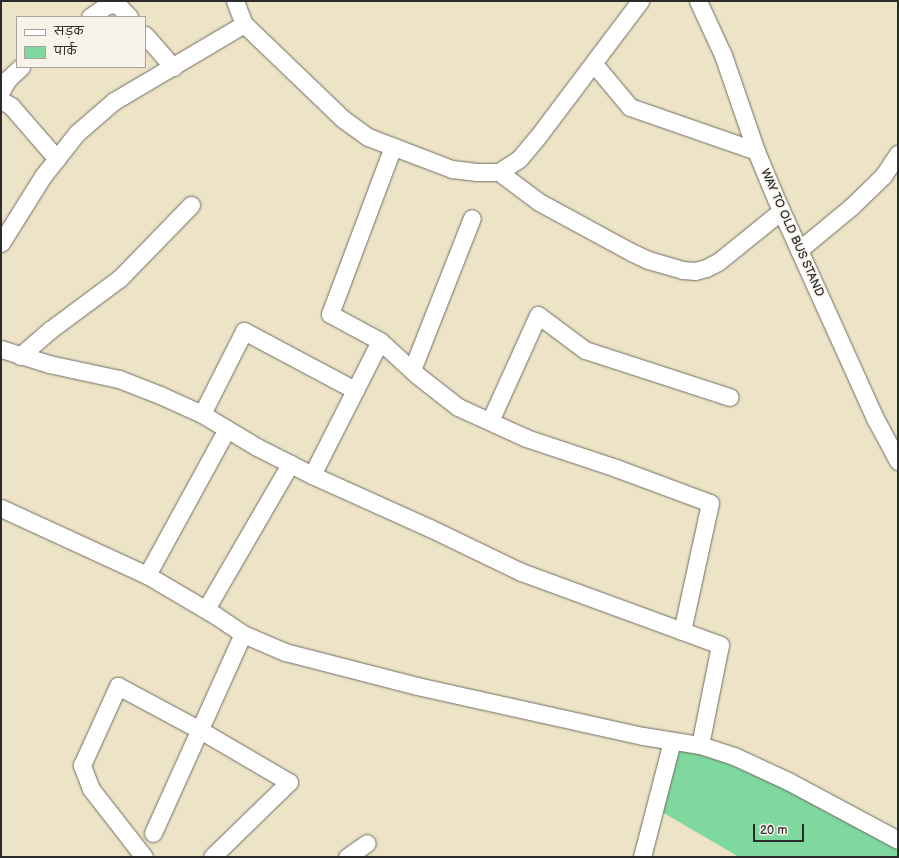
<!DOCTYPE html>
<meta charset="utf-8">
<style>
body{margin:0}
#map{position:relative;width:899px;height:858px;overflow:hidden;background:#ede4c7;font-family:"Balsamiq Sans","Playpen Sans Deva",sans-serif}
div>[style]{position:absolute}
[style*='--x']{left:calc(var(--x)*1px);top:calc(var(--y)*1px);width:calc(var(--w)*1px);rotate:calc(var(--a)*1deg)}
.green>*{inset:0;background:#7fd89e}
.roads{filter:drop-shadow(0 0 1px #6f6c62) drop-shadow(0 0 1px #6f6c62)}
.minor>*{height:17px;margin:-8.5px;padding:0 8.5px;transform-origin:8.5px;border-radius:8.5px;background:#fff}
span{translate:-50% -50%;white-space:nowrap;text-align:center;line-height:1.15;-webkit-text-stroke:3px #f7f3e8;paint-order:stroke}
.street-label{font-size:12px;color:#2b2b2b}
.frame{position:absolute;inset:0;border:2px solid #2b2b2b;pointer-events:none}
.legend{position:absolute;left:16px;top:16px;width:130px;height:52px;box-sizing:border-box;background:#f7f3e8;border:1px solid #a5a39c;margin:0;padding:5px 7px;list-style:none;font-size:12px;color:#2b2b2b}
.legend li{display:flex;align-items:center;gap:8px;height:20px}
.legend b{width:20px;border:1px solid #a5a39c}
.scale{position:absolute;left:753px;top:824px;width:51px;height:18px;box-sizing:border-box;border:2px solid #2b2b2b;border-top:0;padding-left:5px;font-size:12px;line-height:14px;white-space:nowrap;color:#2b2b2b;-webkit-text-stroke:3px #f7f3e8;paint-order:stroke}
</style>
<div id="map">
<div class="green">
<i style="clip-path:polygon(700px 745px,898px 847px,897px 857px,739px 857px,662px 812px,680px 749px)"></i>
</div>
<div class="roads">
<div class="minor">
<i style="--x:235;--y:1;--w:25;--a:69"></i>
<i style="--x:244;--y:24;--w:137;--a:43.8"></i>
<i style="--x:343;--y:119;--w:31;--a:36"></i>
<i style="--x:368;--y:137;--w:90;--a:20.9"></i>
<i style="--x:452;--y:169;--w:25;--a:7"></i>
<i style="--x:477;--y:172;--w:22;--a:0"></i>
<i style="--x:499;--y:172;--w:24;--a:-33"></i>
<i style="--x:519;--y:159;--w:26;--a:-50"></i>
<i style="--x:536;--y:139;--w:173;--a:-53"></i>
<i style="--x:698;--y:1;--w:60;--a:65.2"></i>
<i style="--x:723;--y:55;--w:102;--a:71"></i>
<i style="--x:756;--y:151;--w:52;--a:67.4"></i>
<i style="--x:776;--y:199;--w:243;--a:65.7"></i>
<i style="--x:876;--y:420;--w:47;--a:61.8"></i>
<i style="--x:90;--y:17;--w:21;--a:-35"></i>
<i style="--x:107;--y:5;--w:10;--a:-6"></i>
<i style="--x:117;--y:4;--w:18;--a:47"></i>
<i style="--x:145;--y:35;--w:43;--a:48.8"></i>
<i style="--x:594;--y:64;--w:56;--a:50.1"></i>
<i style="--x:630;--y:107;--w:133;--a:19.2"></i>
<i style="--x:1;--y:91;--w:14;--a:-60"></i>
<i style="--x:8;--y:79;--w:18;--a:-43"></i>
<i style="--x:1;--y:100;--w:12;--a:31"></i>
<i style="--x:11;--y:106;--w:70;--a:49"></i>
<i style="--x:499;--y:172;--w:50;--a:36.9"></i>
<i style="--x:539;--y:202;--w:105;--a:28.5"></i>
<i style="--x:631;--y:252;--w:19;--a:25"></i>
<i style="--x:648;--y:260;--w:35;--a:16"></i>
<i style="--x:682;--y:270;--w:13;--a:4"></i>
<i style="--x:695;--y:271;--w:11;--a:-15"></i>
<i style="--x:706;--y:268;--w:13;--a:-27"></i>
<i style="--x:718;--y:262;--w:81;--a:-39"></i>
<i style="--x:1;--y:243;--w:79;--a:-57.9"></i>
<i style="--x:43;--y:176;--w:55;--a:-51.7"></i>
<i style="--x:77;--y:133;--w:49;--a:-40.9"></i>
<i style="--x:114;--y:101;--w:151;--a:-30.6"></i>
<i style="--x:799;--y:250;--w:67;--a:-39.6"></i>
<i style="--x:851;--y:207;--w:45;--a:-44.1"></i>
<i style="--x:883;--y:176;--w:27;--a:-56"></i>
<i style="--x:380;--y:341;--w:57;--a:-151.6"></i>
<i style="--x:330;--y:314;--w:179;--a:-69.4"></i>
<i style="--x:1;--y:349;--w:50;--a:17.4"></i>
<i style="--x:49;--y:364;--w:72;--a:12.1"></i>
<i style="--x:119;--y:379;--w:44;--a:21.3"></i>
<i style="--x:160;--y:395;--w:46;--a:24.3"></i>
<i style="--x:202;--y:414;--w:64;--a:31"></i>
<i style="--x:257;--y:447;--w:62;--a:27"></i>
<i style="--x:312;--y:475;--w:129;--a:24.2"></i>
<i style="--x:430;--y:528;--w:101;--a:25.8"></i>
<i style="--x:521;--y:572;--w:212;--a:20.1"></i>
<i style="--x:720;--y:645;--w:102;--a:101.3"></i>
<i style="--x:20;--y:356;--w:40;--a:-41"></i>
<i style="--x:50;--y:330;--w:87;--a:-36.6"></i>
<i style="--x:120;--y:278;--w:102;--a:-45.8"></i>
<i style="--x:412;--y:370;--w:163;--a:-68.5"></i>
<i style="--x:202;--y:414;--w:93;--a:-63.2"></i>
<i style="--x:244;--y:331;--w:126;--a:28"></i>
<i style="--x:490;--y:421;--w:116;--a:-65.6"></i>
<i style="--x:538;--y:315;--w:59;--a:36.7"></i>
<i style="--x:585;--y:350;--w:152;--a:18"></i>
<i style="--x:312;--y:475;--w:150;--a:-63.1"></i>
<i style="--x:380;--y:341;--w:50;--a:42.6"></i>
<i style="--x:417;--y:375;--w:52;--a:38"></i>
<i style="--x:458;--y:407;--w:75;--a:24.5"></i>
<i style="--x:526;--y:438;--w:95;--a:18.4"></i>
<i style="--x:616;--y:468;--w:100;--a:20.4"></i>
<i style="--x:710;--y:503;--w:131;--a:102.3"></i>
<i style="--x:1;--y:508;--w:161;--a:24.7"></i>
<i style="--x:147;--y:575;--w:79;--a:30.5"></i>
<i style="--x:215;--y:615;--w:34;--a:34"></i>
<i style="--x:243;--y:634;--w:46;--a:23.2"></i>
<i style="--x:285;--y:652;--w:136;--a:14.4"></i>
<i style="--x:417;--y:686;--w:231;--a:12.5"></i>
<i style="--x:643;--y:736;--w:58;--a:9"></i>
<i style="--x:700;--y:745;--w:36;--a:18"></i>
<i style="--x:734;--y:756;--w:60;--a:24.8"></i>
<i style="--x:788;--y:781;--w:125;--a:28.2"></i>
<i style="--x:147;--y:575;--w:166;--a:-61.3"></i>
<i style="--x:206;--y:609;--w:168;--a:-59.9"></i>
<i style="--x:153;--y:833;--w:218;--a:-65.7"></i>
<i style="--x:144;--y:857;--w:86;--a:-127.9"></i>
<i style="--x:91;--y:789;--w:26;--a:-111"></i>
<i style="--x:82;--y:765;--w:87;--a:-65.5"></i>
<i style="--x:118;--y:686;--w:93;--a:28.2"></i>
<i style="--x:200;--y:730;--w:103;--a:30.3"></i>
<i style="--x:289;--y:782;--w:107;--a:135.8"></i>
<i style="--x:347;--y:857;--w:24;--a:-35"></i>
<i style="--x:642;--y:857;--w:120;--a:-75.5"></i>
</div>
</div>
<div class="street-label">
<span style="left:792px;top:233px;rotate:66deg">WAY TO OLD BUS STAND</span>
</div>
<div class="frame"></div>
<ul class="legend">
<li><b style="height:5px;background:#fff"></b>सड़क</li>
<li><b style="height:11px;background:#7fd89e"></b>पार्क</li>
</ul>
<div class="scale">20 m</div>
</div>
